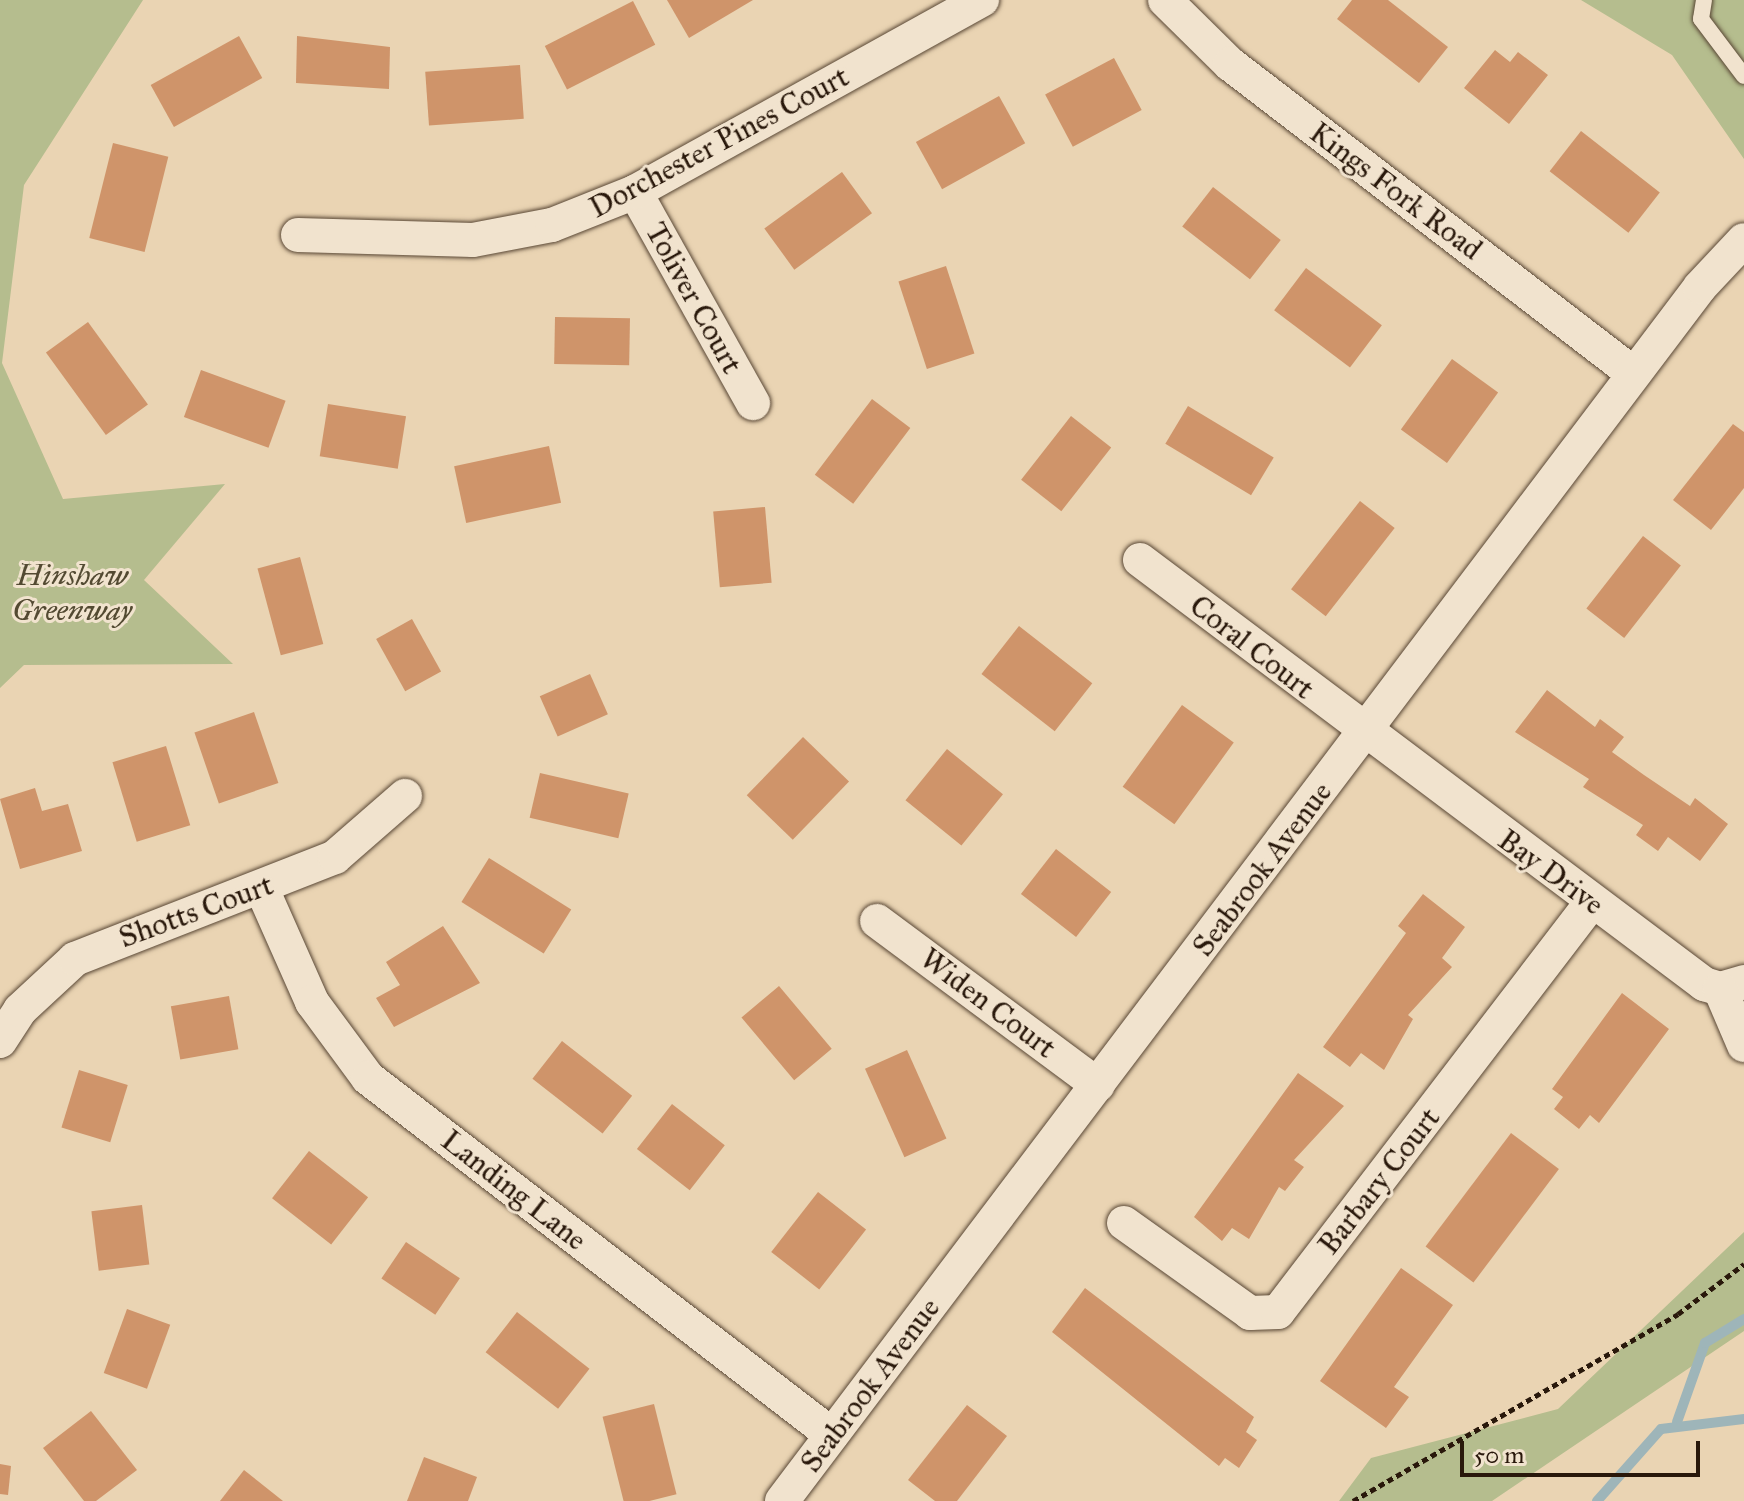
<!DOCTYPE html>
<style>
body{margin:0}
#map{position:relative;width:1744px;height:1501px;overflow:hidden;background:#ead4b3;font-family:"IM FELL Great Primer",serif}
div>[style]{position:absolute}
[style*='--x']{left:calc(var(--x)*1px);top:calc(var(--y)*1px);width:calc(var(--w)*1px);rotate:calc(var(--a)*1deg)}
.green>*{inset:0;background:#b5bd8e}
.stream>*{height:10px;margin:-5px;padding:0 5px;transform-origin:5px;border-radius:5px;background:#9eb5b9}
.building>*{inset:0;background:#cf946a;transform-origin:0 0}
.path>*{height:5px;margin-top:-2.5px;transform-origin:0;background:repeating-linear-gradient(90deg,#29180b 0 6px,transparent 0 10px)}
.roads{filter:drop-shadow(0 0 2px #594735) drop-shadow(0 0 2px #594735)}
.lane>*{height:16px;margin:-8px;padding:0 8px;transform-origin:8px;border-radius:8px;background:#f1e3ce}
.street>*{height:34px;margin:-17px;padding:0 17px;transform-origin:17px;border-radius:17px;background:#f1e3ce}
span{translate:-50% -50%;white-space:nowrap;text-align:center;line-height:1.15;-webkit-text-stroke:6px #f1e3ce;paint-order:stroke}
.street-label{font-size:30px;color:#29180b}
.park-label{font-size:30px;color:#534a32;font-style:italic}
.scale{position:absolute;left:1460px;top:1441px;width:240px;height:36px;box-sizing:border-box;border:4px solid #29180b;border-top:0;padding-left:10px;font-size:24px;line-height:28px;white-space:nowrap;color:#29180b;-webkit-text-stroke:6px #f1e3ce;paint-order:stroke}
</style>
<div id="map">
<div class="green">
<i style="clip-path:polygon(0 0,143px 0,24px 185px,2px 363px,63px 499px,225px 484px,144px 580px,233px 664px,24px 665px,0 688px)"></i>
<i style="clip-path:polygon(1581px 0,1744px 0,1744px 159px,1672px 55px)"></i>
<i style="clip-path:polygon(1744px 1232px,1744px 1331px,1492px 1501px,1339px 1501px,1371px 1458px,1558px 1409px)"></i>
</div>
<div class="stream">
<i style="--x:1677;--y:1422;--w:84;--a:-70.5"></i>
<i style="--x:1705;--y:1343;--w:46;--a:-31.6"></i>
<i style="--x:1597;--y:1501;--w:96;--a:-48.4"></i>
<i style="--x:1661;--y:1429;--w:84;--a:-6.9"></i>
</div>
<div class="building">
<i style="clip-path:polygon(667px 0,753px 0,689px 38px)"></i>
<i style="clip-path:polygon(1352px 0,1388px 0,1448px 47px,1419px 83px,1337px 19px)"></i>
<i style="left:633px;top:1px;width:49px;height:99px;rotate:63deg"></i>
<i style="left:239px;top:36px;width:48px;height:101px;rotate:61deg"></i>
<i style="clip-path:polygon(297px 36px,390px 47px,389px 89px,296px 83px)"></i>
<i style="clip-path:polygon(1495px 50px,1510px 62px,1518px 52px,1548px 75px,1509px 124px,1464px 88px)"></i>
<i style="left:1114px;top:58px;width:59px;height:78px;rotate:62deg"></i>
<i style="left:520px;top:65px;width:54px;height:95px;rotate:86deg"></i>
<i style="left:999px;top:96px;width:54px;height:95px;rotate:61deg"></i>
<i style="left:1581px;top:131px;width:100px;height:51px;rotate:38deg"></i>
<i style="left:113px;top:143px;width:57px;height:98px;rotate:14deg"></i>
<i style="left:842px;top:172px;width:51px;height:96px;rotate:54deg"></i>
<i style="left:1213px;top:187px;width:86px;height:50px;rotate:38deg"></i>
<i style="left:946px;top:266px;width:92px;height:50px;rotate:72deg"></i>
<i style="left:1306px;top:268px;width:95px;height:53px;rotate:37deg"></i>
<i style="left:555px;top:317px;width:75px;height:47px;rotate:1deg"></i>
<i style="left:88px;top:322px;width:102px;height:52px;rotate:54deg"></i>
<i style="left:1452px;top:359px;width:57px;height:87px;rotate:36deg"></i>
<i style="left:201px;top:370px;width:90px;height:50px;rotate:20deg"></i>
<i style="left:872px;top:399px;width:48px;height:95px;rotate:37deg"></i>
<i style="left:328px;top:404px;width:79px;height:53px;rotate:9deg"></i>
<i style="left:1188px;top:406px;width:100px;height:44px;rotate:31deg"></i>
<i style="left:1071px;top:416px;width:51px;height:81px;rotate:38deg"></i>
<i style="clip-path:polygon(1733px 424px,1744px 432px,1744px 488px,1711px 530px,1673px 500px)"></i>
<i style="left:549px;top:446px;width:58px;height:97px;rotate:78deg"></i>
<i style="left:1360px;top:501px;width:44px;height:112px;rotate:38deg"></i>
<i style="left:765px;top:507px;width:76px;height:52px;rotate:85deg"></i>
<i style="left:1643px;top:536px;width:48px;height:92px;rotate:38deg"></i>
<i style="left:300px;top:557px;width:90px;height:44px;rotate:75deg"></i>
<i style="left:412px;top:619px;width:60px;height:41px;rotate:61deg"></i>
<i style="left:1019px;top:626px;width:93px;height:61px;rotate:38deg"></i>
<i style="left:590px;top:674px;width:44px;height:55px;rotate:66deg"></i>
<i style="clip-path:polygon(1547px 690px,1595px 727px,1600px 719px,1624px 737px,1612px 752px,1644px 775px,1690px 806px,1695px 798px,1728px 824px,1700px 861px,1668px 837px,1658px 851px,1636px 835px,1643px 825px,1583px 787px,1589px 779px,1515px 732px)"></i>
<i style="left:1182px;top:705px;width:64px;height:101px;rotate:36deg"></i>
<i style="left:254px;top:712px;width:75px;height:63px;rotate:71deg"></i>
<i style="left:803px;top:737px;width:64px;height:81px;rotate:44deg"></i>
<i style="left:166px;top:746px;width:83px;height:56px;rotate:73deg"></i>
<i style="left:947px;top:749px;width:72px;height:66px;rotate:39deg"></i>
<i style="left:540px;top:773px;width:91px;height:46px;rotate:13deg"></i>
<i style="clip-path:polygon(35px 788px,42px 811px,68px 804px,82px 851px,20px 869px,0 799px)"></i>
<i style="left:1056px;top:849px;width:70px;height:57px;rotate:38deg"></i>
<i style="left:489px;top:858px;width:97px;height:52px;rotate:32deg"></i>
<i style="clip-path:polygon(1423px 894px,1465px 927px,1442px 958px,1452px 967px,1408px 1015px,1413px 1019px,1384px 1070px,1361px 1053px,1350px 1067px,1323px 1047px,1406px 933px,1398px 926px)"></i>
<i style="clip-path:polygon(443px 926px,480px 983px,394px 1027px,376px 998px,400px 985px,386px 962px)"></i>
<i style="left:779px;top:986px;width:82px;height:49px;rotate:50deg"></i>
<i style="clip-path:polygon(1622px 993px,1669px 1029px,1599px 1123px,1590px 1115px,1579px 1129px,1554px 1109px,1563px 1097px,1552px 1089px)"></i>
<i style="left:229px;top:996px;width:54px;height:59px;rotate:80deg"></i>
<i style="left:562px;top:1041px;width:89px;height:48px;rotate:38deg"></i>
<i style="left:907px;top:1050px;width:97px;height:46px;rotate:66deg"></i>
<i style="left:79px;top:1070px;width:51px;height:60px;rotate:17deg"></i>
<i style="clip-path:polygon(1298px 1073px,1344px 1106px,1294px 1160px,1304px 1167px,1285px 1191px,1279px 1187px,1249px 1239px,1232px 1228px,1222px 1241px,1194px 1217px)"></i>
<i style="left:672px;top:1104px;width:67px;height:57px;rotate:38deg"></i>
<i style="left:1511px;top:1133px;width:60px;height:142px;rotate:37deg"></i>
<i style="left:309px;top:1151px;width:75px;height:60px;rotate:38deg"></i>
<i style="left:818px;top:1192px;width:61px;height:76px;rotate:38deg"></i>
<i style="left:142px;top:1205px;width:60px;height:51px;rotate:83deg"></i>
<i style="left:406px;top:1242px;width:65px;height:44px;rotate:34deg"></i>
<i style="clip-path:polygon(1401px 1268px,1453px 1305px,1394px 1387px,1409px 1397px,1386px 1428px,1320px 1381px)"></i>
<i style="clip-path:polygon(1085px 1288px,1254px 1417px,1246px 1432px,1257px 1440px,1239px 1468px,1225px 1458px,1219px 1466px,1052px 1332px)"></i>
<i style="left:127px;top:1309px;width:46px;height:68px;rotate:20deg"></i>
<i style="left:517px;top:1312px;width:92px;height:51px;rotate:38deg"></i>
<i style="left:654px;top:1404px;width:93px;height:53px;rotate:76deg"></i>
<i style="clip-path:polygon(967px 1405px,1007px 1436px,957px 1501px,935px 1501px,908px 1480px)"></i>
<i style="clip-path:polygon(91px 1411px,137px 1470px,96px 1501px,84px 1501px,43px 1448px)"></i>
<i style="clip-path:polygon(424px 1457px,477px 1477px,468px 1501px,407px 1501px)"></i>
<i style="clip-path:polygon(0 1464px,11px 1466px,8px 1495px,0 1494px)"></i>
<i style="clip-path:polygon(244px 1470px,283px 1501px,220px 1501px)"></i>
</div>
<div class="path">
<i style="--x:1353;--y:1501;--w:375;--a:-29.9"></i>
<i style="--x:1678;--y:1314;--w:83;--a:-37.1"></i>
</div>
<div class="roads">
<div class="lane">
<i style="--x:1704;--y:0;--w:19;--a:99"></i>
<i style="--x:1701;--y:19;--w:71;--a:53"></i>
</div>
<div class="street">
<i style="--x:1165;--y:0;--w:91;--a:44.6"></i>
<i style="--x:1230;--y:64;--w:509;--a:37.5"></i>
<i style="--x:635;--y:192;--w:242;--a:60.8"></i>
<i style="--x:298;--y:235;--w:175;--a:1.6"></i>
<i style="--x:473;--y:240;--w:80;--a:-10.8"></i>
<i style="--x:552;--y:225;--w:89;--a:-21.7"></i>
<i style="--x:635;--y:192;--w:397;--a:-29"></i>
<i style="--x:1140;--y:560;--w:706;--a:36.93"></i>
<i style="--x:1704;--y:984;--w:17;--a:17"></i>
<i style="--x:1720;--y:989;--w:25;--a:-16"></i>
<i style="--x:262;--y:889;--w:124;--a:66.1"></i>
<i style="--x:312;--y:1002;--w:94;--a:53.6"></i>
<i style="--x:368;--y:1078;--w:585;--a:37.57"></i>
<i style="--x:877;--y:921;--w:275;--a:36.6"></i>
<i style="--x:1720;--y:989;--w:61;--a:66.8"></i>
<i style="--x:0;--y:1041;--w:37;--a:-57"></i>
<i style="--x:20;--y:1010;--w:75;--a:-42.8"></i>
<i style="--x:75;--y:959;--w:279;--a:-21.4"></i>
<i style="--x:335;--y:857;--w:93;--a:-41.1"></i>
<i style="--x:1124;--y:1223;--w:155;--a:35.5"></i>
<i style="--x:1250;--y:1313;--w:28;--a:-2"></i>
<i style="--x:1278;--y:1312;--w:515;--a:-52.57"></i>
<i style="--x:782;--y:1501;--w:1522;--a:-52.9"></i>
<i style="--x:1700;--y:287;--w:64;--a:-46.9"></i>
</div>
</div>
<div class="street-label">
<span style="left:719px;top:142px;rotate:-28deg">Dorchester Pines Court</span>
<span style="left:1396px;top:191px;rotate:37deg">Kings Fork Road</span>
<span style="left:694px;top:298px;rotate:61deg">Toliver Court</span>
<span style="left:1252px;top:647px;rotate:38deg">Coral Court</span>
<span style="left:1262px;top:869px;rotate:-53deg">Seabrook Avenue</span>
<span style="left:1551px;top:872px;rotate:36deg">Bay Drive</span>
<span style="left:196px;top:911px;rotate:-20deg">Shotts Court</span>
<span style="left:988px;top:1003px;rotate:37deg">Widen Court</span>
<span style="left:1379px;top:1181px;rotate:-52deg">Barbary Court</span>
<span style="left:514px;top:1190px;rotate:38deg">Landing Lane</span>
<span style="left:870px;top:1385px;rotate:-53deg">Seabrook Avenue</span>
</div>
<div class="park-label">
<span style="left:72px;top:592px">Hinshaw<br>Greenway</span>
</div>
<div class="scale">50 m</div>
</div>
